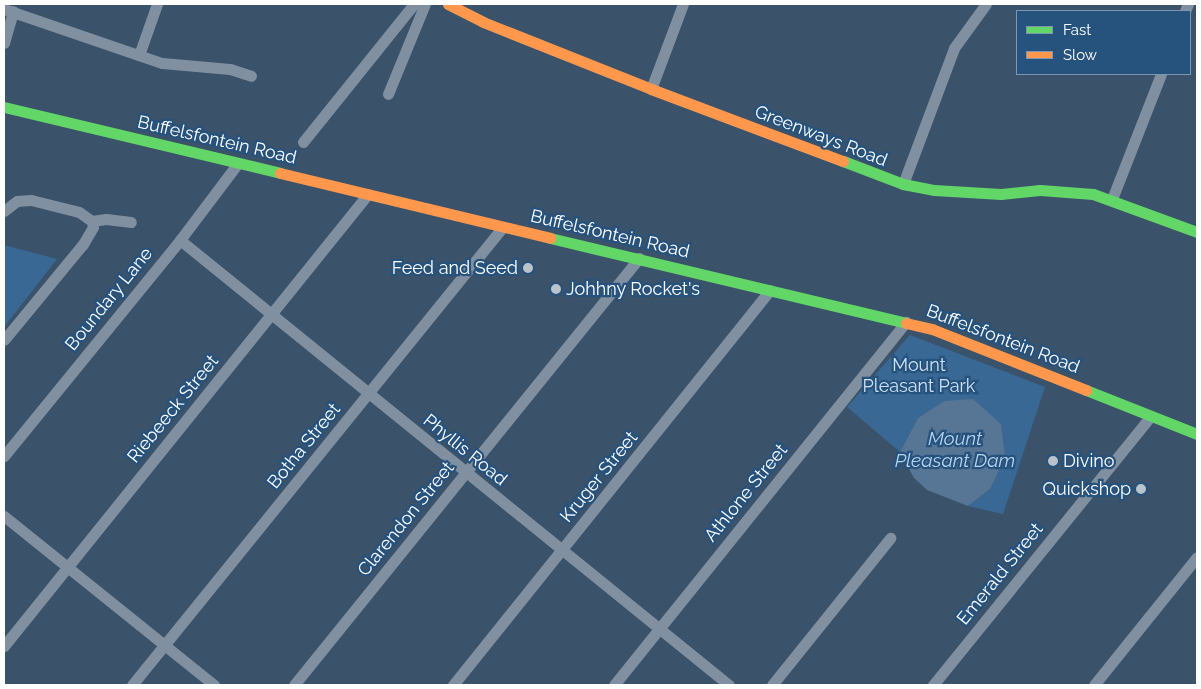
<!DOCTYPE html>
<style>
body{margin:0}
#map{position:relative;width:1201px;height:689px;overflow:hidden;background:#3a526a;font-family:Raleway,sans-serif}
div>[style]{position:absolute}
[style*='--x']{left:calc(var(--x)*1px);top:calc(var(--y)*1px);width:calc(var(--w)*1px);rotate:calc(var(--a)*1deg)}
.green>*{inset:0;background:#3a6894}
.water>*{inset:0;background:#577594}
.street>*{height:11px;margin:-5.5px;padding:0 5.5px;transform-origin:5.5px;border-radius:5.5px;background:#8090a0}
.fast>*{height:11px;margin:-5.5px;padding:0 5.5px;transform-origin:5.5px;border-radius:5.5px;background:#63d668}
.slow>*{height:11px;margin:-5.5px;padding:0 5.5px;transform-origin:5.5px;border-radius:5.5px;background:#ff974d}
.dots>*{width:14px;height:14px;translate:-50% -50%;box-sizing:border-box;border:2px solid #26527e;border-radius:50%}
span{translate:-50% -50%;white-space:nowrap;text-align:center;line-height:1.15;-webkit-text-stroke:4.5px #26527e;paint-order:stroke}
.street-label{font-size:18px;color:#fff}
.poi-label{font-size:18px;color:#fff}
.right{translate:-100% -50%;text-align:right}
.left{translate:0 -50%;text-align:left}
.park-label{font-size:18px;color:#cfe2f4}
.water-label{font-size:19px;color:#b7d3ed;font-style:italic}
.frame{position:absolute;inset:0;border:5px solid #fff;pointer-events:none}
.legend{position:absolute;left:1016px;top:10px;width:175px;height:65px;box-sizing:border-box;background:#26527e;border:1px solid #7d97b2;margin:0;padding:6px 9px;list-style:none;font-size:15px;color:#fff}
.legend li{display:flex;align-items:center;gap:10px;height:25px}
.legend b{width:25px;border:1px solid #7d97b2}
</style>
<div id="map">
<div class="green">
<i style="clip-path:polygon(4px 245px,57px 259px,4px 327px)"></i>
<i style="clip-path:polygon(910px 335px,1045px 387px,1003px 514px,968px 506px,990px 489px,944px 401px,918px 418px,900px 452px,847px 407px)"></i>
</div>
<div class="water">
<i style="clip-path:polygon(973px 399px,1001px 424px,1005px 458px,990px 489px,968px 506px,927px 490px,914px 478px,900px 452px,918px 418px,944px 401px)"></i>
</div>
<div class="street">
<i style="--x:4;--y:9;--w:167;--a:18.9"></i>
<i style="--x:162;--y:63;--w:68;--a:5"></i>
<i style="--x:230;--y:69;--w:22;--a:18"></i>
<i style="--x:1185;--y:11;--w:8;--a:-67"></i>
<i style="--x:4;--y:43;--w:33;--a:-74"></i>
<i style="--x:139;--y:55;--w:54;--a:-70.6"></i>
<i style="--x:651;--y:89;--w:91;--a:-69.4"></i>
<i style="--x:388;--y:94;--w:97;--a:-67.7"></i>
<i style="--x:303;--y:142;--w:177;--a:-51.2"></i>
<i style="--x:903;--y:184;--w:145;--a:-69.4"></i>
<i style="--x:954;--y:48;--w:54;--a:-54"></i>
<i style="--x:1112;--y:199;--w:134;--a:-68.6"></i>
<i style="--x:4;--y:211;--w:16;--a:-38"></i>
<i style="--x:17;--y:201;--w:14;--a:-4"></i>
<i style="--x:31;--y:200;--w:49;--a:14"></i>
<i style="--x:79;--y:212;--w:16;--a:35"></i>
<i style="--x:92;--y:221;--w:6;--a:81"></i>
<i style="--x:93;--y:227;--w:20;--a:120"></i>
<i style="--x:83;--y:244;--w:124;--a:129.5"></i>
<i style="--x:92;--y:221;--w:14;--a:-8"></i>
<i style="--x:106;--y:219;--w:25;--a:7"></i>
<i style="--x:180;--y:240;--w:707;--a:39.03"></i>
<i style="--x:4;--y:456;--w:279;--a:-50.8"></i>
<i style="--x:180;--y:240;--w:96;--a:-53"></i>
<i style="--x:4;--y:516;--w:270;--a:38.8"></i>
<i style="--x:4;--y:646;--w:580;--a:-51.16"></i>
<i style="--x:132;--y:685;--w:588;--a:-51.01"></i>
<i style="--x:294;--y:685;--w:549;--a:-51.06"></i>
<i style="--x:453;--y:685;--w:506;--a:-51.25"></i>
<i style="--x:614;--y:685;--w:466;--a:-51.2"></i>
<i style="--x:772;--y:685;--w:189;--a:-51.2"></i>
<i style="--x:933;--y:685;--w:346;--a:-51"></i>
<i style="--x:1094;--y:685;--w:164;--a:-51.2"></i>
</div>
<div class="fast">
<i style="--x:4;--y:107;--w:284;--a:13.4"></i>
<i style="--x:843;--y:161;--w:64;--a:21"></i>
<i style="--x:903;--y:184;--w:32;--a:11"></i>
<i style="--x:934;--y:190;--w:67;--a:3.4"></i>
<i style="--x:1001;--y:194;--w:39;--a:-6"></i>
<i style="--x:1040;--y:190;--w:53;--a:4.3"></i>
<i style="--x:1093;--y:194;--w:111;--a:20.1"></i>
<i style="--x:550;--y:238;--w:366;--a:13.4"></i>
<i style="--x:1086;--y:390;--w:119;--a:21.6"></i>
</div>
<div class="slow">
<i style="--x:448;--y:4;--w:39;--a:27"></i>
<i style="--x:483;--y:22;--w:181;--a:21.7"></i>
<i style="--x:651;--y:89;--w:205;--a:20.6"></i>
<i style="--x:280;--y:173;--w:278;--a:13.5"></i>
<i style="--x:906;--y:323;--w:27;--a:13"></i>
<i style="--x:932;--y:329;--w:166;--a:21.6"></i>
</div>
<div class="dots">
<i style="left:528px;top:268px;background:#bac2cb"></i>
<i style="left:556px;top:289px;background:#bac2cb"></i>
<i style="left:1053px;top:461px;background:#bac2cb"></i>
<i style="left:1141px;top:489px;background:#bac2cb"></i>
</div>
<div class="street-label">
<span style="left:821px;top:136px;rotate:21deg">Greenways Road</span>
<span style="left:217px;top:140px;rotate:13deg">Buffelsfontein Road</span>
<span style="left:610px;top:234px;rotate:13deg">Buffelsfontein Road</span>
<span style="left:109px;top:299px;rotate:-51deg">Boundary Lane</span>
<span style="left:1003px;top:339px;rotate:21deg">Buffelsfontein Road</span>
<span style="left:173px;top:409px;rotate:-51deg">Riebeeck Street</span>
<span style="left:304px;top:446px;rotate:-51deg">Botha Street</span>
<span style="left:465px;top:450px;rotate:39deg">Phyllis Road</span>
<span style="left:599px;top:477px;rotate:-51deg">Kruger Street</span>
<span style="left:746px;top:493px;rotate:-51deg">Athlone Street</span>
<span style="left:406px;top:519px;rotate:-51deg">Clarendon Street</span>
<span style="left:1000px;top:574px;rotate:-51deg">Emerald Street</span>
</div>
<div class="poi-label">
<span class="right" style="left:518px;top:268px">Feed and Seed</span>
<span class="left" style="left:566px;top:289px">Johhny Rocket's</span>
<span class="left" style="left:1063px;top:461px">Divino</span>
<span class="right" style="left:1131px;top:489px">Quickshop</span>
</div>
<div class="park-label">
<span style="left:919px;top:376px">Mount<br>Pleasant Park</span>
</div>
<div class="water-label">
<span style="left:955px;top:450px">Mount<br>Pleasant Dam</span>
</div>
<div class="frame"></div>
<ul class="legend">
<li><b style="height:6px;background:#63d668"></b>Fast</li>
<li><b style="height:6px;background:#ff974d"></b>Slow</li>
</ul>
</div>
